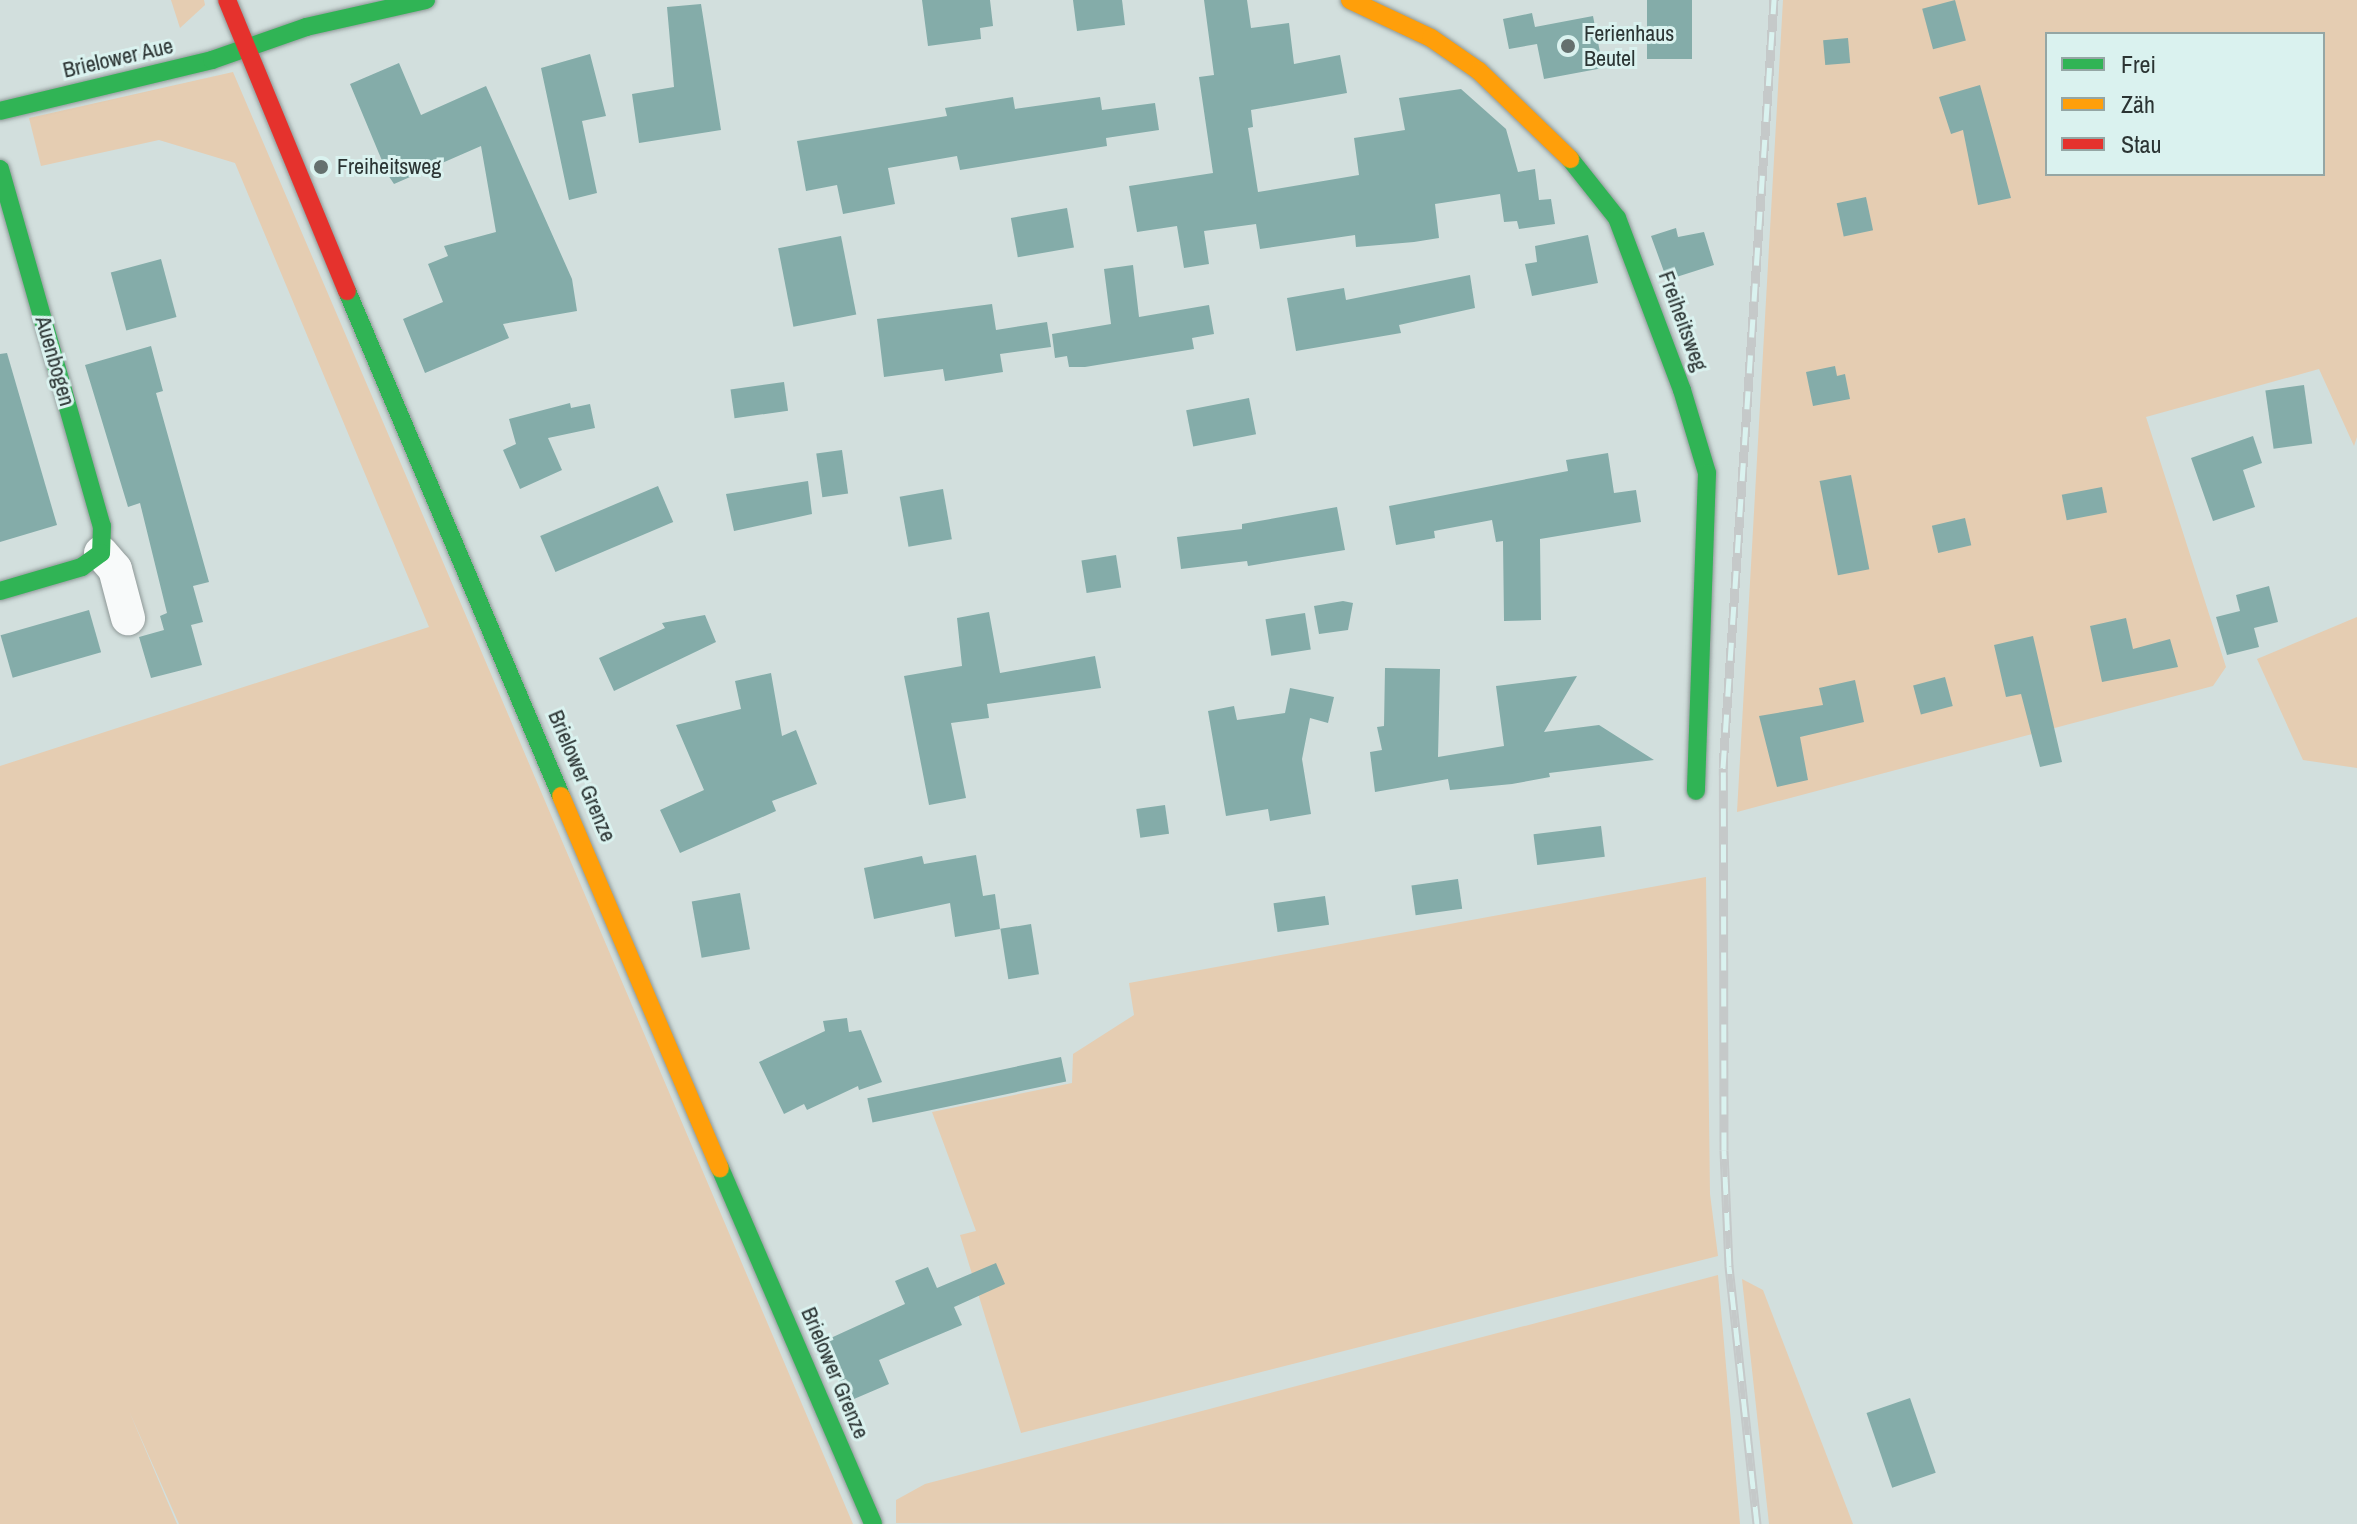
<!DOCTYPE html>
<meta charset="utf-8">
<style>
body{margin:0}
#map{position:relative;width:2357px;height:1524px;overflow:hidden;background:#d2dfdd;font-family:"Archivo Narrow",sans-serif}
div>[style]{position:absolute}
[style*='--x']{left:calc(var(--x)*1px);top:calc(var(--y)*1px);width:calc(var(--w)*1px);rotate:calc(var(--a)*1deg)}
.green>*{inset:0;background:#e5cdb2}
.building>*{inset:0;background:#84aca9;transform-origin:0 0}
.roads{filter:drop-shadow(0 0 2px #8e9897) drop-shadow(0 0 2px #8e9897)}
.street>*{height:34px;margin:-17px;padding:0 17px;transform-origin:17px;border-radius:17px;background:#f8fafa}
.fast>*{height:18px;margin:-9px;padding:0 9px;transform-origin:9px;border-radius:9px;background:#30b455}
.slow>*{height:18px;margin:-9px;padding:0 9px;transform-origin:9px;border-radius:9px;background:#ff9f0a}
.jam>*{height:18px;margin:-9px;padding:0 9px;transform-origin:9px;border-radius:9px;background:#e5322d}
.rail>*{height:9px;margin-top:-4.5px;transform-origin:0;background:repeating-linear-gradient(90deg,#daf2ef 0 18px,#c5c9c9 0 36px);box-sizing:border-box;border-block:2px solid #c5c9c9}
.dots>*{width:22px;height:22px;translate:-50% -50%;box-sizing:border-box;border:4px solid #daf2ef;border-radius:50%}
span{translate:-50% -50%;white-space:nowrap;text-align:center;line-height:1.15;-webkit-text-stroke:6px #daf2ef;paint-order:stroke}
.poi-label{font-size:22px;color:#2b3433}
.left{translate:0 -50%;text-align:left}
.street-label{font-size:22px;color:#2b3433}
.legend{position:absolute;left:2045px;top:32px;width:280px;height:144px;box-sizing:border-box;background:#daf2ef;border:2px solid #94a6a4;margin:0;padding:10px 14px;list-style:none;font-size:24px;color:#2b3433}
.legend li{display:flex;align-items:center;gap:16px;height:40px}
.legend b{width:40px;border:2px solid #94a6a4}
</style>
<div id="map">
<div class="green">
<i style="clip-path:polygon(171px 0,204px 0,205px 5px,180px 28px)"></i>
<i style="clip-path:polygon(evenodd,1783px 0,2357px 0,2357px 437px,2354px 446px,2319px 369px,2146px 417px,2226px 667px,2213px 686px,1737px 812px,1783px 0,2047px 34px,2323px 34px,2323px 174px,2047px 174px,2047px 34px)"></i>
<i style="clip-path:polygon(233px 72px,479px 646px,853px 1524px,179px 1524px,129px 1411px,177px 1524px,0 1524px,0 766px,429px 627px,235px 163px,159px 140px,41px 166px,29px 118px)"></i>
<i style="clip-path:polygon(2357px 617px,2357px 768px,2303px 760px,2257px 659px)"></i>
<i style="clip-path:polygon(1706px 877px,1710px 1194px,1718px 1256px,1021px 1433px,960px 1235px,976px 1231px,932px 1112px,1072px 1083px,1073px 1054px,1134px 1015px,1129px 983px)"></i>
<i style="clip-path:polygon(1718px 1275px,1740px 1524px,896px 1523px,896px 1500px,925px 1484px)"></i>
<i style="clip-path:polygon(1742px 1279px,1763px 1290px,1853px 1524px,1769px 1524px)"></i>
</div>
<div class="building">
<i style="clip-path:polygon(922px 0,990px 0,993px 26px,980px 28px,981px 39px,928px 46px)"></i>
<i style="clip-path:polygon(1073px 0,1122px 0,1125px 25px,1077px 31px)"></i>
<i style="clip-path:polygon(1204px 0,1247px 0,1251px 28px,1289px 23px,1294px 64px,1340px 55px,1347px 93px,1251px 110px,1253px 127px,1248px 128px,1258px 192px,1359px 175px,1354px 138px,1405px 130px,1399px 98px,1461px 89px,1506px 129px,1518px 172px,1535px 169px,1539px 200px,1551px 199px,1555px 224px,1519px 229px,1517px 221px,1504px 222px,1500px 194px,1435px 204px,1439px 238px,1414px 242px,1356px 247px,1355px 235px,1260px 249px,1256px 224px,1204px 231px,1209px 264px,1184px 268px,1177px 226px,1137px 232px,1129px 186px,1213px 173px,1199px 77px,1214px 75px)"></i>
<i style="left:1647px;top:0;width:45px;height:59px"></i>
<i style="left:1955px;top:0;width:42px;height:34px;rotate:75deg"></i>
<i style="clip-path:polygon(701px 4px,721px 130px,639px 143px,632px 94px,674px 87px,667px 7px)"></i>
<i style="clip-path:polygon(1532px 13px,1535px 27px,1593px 16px,1603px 68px,1544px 79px,1537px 44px,1509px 49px,1503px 19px)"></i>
<i style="left:1848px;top:38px;width:25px;height:25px;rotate:85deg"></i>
<i style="clip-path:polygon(590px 54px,606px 116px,582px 121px,597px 193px,569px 200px,541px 68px)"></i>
<i style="clip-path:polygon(399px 63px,421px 115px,486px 86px,572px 279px,577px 311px,503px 324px,509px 338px,425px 373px,403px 319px,443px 302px,428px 264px,448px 256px,444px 246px,496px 232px,481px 146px,394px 184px,388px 175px,350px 84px)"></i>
<i style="clip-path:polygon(1980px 85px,2011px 198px,1978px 205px,1963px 130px,1951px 134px,1939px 97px)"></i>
<i style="clip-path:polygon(1013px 97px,1015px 109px,1100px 97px,1102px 110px,1155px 103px,1159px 130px,1106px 138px,1107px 146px,960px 170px,957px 156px,888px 168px,895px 204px,843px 214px,837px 185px,806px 191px,797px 141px,947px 116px,945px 108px)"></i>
<i style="left:1866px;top:197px;width:34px;height:30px;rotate:78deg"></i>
<i style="left:1067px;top:208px;width:40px;height:57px;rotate:80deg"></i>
<i style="clip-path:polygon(1676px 228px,1678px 237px,1704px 232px,1714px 265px,1667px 280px,1651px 236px)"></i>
<i style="clip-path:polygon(1588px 235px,1598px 283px,1532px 296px,1525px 264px,1537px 262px,1535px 246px)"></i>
<i style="left:841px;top:236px;width:80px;height:64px;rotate:79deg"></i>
<i style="left:161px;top:259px;width:60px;height:52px;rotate:75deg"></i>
<i style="clip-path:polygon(1133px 265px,1139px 317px,1209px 305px,1214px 334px,1192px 338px,1194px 349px,1085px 367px,1069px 367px,1067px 356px,1055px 358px,1052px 334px,1111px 324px,1104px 269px)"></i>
<i style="clip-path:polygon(1470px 275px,1475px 308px,1399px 325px,1401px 333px,1296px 351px,1287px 298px,1344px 288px,1346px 300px)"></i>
<i style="clip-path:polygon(992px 304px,996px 330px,1047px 322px,1051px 347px,1000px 354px,1003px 372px,945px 381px,943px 369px,884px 377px,877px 319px)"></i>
<i style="clip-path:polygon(151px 346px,163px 391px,156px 393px,209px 582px,193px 586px,203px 622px,191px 625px,202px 665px,151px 678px,139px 637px,164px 630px,160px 616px,167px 613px,140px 503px,128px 507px,85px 365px)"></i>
<i style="clip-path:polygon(7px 353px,57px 525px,0 542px,0 354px)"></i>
<i style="clip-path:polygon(1835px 366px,1837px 376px,1845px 374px,1850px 399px,1813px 406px,1806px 372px)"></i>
<i style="left:784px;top:382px;width:29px;height:54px;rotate:82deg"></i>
<i style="left:2304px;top:385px;width:59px;height:39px;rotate:82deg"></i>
<i style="left:1249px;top:398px;width:37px;height:64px;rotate:79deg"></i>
<i style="clip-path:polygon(570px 403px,571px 408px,590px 404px,595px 428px,548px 438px,562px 470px,520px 489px,503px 450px,516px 444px,509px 419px)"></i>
<i style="clip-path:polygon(2253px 436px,2262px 463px,2243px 470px,2255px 507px,2213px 521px,2191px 458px)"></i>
<i style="left:842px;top:450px;width:44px;height:26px;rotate:82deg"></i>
<i style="clip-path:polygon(1608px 453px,1614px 493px,1636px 490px,1641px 522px,1540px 539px,1541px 620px,1504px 621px,1503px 541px,1496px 542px,1492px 520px,1434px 531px,1435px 538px,1396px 545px,1389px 506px,1568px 471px,1566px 460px)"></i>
<i style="left:1851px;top:475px;width:96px;height:32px;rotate:79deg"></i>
<i style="clip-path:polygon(808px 481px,812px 514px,734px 531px,726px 494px)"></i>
<i style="left:658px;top:486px;width:39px;height:128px;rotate:67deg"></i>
<i style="left:2102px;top:487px;width:26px;height:41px;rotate:79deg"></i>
<i style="left:943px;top:489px;width:51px;height:44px;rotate:80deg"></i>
<i style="clip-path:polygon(1337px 507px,1345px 550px,1248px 566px,1247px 561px,1181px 569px,1177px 537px,1242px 529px,1242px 524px)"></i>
<i style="left:1965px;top:518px;width:28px;height:34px;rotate:77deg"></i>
<i style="left:1116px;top:555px;width:33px;height:35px;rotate:81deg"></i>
<i style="clip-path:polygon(2269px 586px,2278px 622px,2254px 628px,2259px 647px,2227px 655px,2216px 617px,2240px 611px,2236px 595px)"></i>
<i style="clip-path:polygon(1343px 601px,1353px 603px,1348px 630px,1319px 634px,1314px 606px)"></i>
<i style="left:89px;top:610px;width:44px;height:92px;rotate:74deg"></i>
<i style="clip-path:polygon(989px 612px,1000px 673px,1095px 656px,1101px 688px,987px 704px,989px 718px,951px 723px,966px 798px,929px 805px,904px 676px,962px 666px,957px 618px)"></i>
<i style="left:1305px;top:613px;width:37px;height:40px;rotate:81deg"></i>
<i style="clip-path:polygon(705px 615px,716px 642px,614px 691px,599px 658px,665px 628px,662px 623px)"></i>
<i style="clip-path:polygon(2126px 618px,2133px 649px,2170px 639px,2178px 667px,2102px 682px,2090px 626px)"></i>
<i style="clip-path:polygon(2033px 636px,2062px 762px,2040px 767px,2021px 694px,2006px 697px,1994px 645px)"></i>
<i style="clip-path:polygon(1385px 668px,1440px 669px,1438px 757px,1504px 746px,1496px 686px,1577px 676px,1544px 732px,1599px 725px,1654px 760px,1549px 773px,1550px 777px,1512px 784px,1450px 790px,1448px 779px,1375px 792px,1370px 752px,1382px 750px,1377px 727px,1384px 726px)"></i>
<i style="clip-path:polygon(771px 673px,782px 736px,796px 730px,817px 784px,772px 801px,776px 811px,680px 853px,660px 810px,704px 790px,676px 725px,741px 709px,735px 681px)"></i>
<i style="left:1945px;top:677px;width:30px;height:33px;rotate:75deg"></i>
<i style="clip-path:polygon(1855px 680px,1864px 722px,1800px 737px,1808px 780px,1777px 787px,1759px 716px,1823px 705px,1819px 688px)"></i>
<i style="clip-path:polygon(1290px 688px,1334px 697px,1328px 723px,1310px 718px,1302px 759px,1311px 814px,1270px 821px,1268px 809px,1226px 816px,1208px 711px,1234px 706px,1237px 720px,1285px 713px)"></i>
<i style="left:1165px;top:805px;width:29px;height:29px;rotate:82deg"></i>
<i style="left:1601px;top:826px;width:31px;height:68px;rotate:83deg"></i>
<i style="clip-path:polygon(976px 855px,983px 896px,995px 894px,1000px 929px,955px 937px,950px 903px,874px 919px,864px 868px,922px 856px,924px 864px)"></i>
<i style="left:1458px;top:879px;width:30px;height:47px;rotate:82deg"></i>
<i style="left:740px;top:893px;width:57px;height:49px;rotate:80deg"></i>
<i style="left:1325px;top:896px;width:29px;height:52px;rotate:82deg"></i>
<i style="left:1031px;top:924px;width:51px;height:31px;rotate:81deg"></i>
<i style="clip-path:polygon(847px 1018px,849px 1032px,861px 1030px,882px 1082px,859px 1090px,858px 1086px,807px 1110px,804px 1104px,784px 1114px,759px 1062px,825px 1031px,823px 1021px)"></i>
<i style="left:1061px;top:1057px;width:25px;height:198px;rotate:78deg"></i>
<i style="clip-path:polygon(996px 1263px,1005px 1284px,954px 1307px,962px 1325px,879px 1360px,889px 1384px,854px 1399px,846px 1379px,839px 1382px,822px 1342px,905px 1304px,895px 1281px,928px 1267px,937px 1288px)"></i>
<i style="left:1910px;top:1398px;width:79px;height:46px;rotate:71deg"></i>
</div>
<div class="roads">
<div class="street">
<i style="--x:101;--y:553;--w:21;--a:49"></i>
<i style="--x:115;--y:569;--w:51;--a:75.1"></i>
</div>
<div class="fast">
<i style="--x:0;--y:111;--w:218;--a:-13.5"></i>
<i style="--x:212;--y:60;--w:100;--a:-19.3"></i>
<i style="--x:306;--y:27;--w:123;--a:-12.7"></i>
<i style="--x:1570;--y:159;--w:75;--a:51.5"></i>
<i style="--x:1617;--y:218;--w:184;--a:69.3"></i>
<i style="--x:1682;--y:390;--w:87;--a:73.2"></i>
<i style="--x:1707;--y:473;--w:318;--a:92"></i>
<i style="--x:0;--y:169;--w:371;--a:74.1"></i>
<i style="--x:102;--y:526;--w:27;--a:92"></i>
<i style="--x:101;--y:553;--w:24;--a:144"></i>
<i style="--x:82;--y:567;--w:85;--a:163.7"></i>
<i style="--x:347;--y:291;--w:548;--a:67.03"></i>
<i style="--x:720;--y:1168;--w:387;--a:66.7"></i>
</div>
<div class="slow">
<i style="--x:1350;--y:0;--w:89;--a:25.1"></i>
<i style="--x:1431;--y:38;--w:58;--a:34.5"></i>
<i style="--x:1479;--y:71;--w:127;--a:44"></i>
<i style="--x:561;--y:796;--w:405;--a:66.9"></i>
</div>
<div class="jam">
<i style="--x:227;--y:0;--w:315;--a:67.6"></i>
</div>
</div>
<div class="rail">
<i style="--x:1757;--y:1524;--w:260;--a:-96.2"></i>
<i style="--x:1729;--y:1266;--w:116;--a:-92.5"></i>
<i style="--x:1724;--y:1150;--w:382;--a:-90.1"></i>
<i style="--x:1723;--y:768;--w:770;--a:-86.2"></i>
</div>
<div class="dots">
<i style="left:1568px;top:46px;background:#65706e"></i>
<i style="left:321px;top:167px;background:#65706e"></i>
</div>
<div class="poi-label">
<span class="left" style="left:1584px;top:46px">Ferienhaus<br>Beutel</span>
<span class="left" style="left:337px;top:167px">Freiheitsweg</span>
</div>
<div class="street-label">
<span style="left:118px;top:58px;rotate:-13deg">Brielower Aue</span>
<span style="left:1683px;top:321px;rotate:70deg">Freiheitsweg</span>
<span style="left:55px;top:361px;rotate:74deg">Auenbogen</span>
<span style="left:582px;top:776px;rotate:67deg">Brielower Grenze</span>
<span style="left:835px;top:1373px;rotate:67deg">Brielower Grenze</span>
</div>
<ul class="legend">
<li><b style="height:10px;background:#30b455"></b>Frei</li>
<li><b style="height:10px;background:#ff9f0a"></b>Zäh</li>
<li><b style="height:10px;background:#e5322d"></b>Stau</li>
</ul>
</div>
